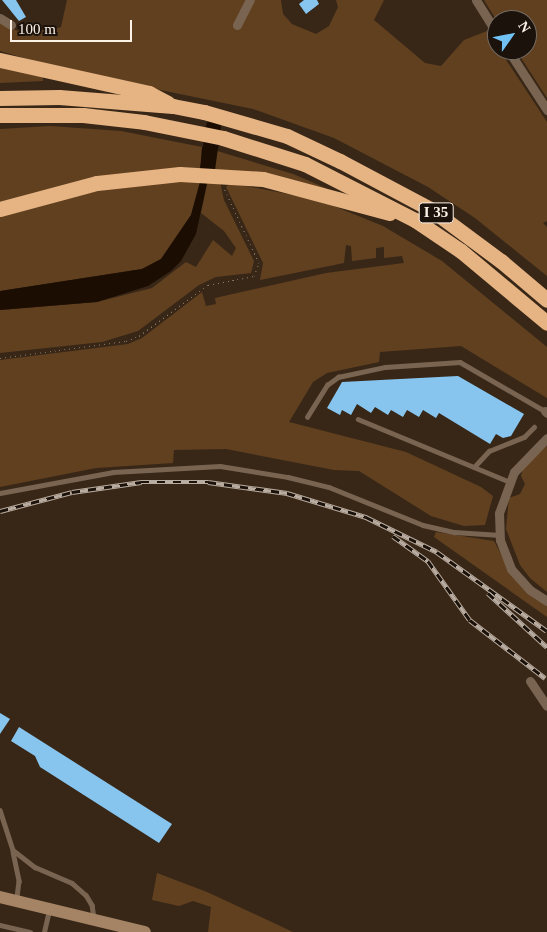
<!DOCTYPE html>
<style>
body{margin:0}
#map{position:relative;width:547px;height:932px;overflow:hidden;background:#382717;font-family:"Times New Roman",serif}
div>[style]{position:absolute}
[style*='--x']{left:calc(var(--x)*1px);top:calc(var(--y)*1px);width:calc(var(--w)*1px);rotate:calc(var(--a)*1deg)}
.green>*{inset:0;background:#614020}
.water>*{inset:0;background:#1b0d01}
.river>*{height:15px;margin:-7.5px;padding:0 7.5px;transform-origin:7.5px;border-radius:7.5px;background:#1b0d01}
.building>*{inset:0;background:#87c5ef}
.path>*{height:1px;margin-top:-0.5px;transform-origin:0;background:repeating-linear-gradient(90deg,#8a7b6d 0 1px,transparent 0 5px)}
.service>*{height:4.5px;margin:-2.25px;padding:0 2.25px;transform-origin:2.25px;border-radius:2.25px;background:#796451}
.minor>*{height:9px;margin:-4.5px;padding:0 4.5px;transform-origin:4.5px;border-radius:4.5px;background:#796451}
.secondary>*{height:12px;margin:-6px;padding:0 6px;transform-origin:6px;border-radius:6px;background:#a58466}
.motorway>*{height:15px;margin:-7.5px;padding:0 7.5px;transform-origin:7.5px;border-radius:7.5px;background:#e6b383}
.rail>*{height:4.5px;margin-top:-2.25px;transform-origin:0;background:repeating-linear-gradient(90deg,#1a120b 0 8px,#b9aca0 0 16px);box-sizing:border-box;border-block:1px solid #b9aca0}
span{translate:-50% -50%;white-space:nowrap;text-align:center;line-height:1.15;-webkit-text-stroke:5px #1a120b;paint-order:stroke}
.shield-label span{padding:1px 4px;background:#1a120b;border:1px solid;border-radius:4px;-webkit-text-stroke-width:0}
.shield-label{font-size:15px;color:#fdf2e7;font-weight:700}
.north{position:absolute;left:487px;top:10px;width:50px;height:50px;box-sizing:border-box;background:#1a120b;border:1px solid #756c63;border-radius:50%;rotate:57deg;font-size:14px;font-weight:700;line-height:20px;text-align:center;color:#fdf2e7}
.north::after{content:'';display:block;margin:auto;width:18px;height:22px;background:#72c1f5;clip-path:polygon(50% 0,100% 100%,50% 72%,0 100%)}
.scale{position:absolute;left:10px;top:20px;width:122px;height:22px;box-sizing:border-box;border:2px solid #fdf2e7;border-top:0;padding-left:6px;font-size:15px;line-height:18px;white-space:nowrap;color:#fdf2e7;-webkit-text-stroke:4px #1a120b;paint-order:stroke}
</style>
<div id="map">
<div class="green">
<i style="clip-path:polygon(67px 0,281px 0,283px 14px,292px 24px,316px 34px,329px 26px,338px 7px,336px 0,384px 0,374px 20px,425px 63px,441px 66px,464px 40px,487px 31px,547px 122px,547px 221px,543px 223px,547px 227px,547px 276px,475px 218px,428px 187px,334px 138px,253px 109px,68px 71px,0 51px,0 23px,22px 33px,33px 28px,47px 31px,61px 27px)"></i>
<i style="clip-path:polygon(484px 0,547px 0,547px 98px,516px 50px,527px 50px,527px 20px,497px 21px)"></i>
<i style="clip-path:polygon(0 67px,43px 77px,43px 81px,0 83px)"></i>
<i style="clip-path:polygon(50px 126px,121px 131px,202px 147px,200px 169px,0 205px,0 129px)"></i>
<i style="clip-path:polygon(214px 150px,293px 174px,328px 189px,211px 169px)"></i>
<i style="clip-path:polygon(208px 180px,220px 182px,224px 200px,254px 261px,251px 273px,216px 277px,199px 285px,138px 331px,102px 342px,0 353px,0 310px,97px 302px,152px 288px,186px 262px,196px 267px,213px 240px,232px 256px,236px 248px,224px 231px,201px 213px)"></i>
<i style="clip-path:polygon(166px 182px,200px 182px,191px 215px,161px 259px,142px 269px,0 291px,0 217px,79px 195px,124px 186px)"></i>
<i style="clip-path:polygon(230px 183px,319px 200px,383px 226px,442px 261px,547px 347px,547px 398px,461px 346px,380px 352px,379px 362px,327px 373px,313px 382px,289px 422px,406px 452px,481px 487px,493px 496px,485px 525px,464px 526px,431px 516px,359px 471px,334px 470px,226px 449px,174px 450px,173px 463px,96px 468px,0 487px,0 360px,128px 344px,142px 338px,202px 292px,206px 306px,216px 304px,215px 298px,326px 273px,404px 263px,402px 256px,384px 258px,384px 247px,376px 248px,376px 258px,352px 261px,351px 246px,346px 245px,344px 263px,260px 280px,263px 263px,226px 187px)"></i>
<i style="clip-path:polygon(547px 446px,547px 592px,530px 578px,520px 565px,506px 529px,509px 498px,520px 494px,525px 484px,521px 476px,523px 468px)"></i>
<i style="clip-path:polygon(436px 532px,494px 541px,510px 571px,547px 604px,547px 617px,434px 537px)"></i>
<i style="clip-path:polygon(157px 873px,207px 892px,293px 932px,208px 932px,211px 907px,193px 901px,179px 906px,152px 900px)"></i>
</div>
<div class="water">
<i style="clip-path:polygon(202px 147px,214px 150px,196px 234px,181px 261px,171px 271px,148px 286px,97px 302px,0 310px,0 291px,142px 269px,161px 259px,191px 215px,200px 182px)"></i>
</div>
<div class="river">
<i style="--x:207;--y:169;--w:44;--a:-82.2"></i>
</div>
<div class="building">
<i style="clip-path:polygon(2px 0,16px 0,26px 17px,19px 21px)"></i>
<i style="clip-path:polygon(304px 0,317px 0,319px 4px,306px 14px,299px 4px)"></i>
<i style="clip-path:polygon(458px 376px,524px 414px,511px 436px,503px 438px,496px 434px,490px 444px,439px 413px,436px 418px,423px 410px,419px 417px,407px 410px,403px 417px,391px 410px,388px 415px,375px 407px,371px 413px,357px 404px,351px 415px,342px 410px,340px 415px,327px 408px,342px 382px)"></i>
<i style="clip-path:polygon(0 713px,10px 719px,0 734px)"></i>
<i style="clip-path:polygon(19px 727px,172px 824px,159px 843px,40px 767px,35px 756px,11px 741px)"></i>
</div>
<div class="path">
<i style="--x:0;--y:358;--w:127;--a:-7.7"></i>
<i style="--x:126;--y:341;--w:14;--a:-21"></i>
<i style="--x:139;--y:336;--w:86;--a:-36.5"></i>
<i style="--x:208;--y:285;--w:47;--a:-11.1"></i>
<i style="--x:254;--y:276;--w:14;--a:-69"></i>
<i style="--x:259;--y:263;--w:83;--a:-115"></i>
</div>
<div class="service">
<i style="--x:307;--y:417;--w:38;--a:-58"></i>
<i style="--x:327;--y:385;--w:14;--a:-36"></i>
<i style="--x:338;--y:377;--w:48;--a:-12"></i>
<i style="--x:385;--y:367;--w:75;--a:-3.8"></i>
<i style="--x:460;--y:362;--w:98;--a:30"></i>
<i style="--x:358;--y:419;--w:165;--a:22.5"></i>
<i style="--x:474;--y:467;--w:22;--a:-47"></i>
<i style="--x:489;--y:451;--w:38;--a:-22"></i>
<i style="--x:524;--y:437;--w:14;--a:-45"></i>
<i style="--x:0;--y:493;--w:115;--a:-10.5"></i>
<i style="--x:113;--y:472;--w:107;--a:-3.2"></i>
<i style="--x:220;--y:466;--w:69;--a:9.2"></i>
<i style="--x:288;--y:477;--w:42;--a:13.7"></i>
<i style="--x:329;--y:487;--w:101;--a:22"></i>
<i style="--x:423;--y:525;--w:32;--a:13"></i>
<i style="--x:454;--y:532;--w:46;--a:3.7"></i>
<i style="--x:0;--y:810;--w:42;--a:72"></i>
<i style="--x:13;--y:850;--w:28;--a:38"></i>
<i style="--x:35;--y:867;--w:40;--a:23.4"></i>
<i style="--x:72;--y:883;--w:18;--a:41"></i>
<i style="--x:86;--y:895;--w:12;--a:59"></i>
<i style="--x:92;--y:905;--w:13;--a:81"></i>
<i style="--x:13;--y:852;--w:30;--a:78"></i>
<i style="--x:19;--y:881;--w:17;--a:97"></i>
<i style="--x:0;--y:925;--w:31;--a:13"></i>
<i style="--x:44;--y:932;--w:22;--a:-77"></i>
</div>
<div class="minor">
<i style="--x:476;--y:0;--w:39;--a:58"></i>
<i style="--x:0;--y:18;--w:13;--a:32"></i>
<i style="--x:237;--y:25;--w:28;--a:-63"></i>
<i style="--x:508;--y:50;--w:72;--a:57"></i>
<i style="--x:545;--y:411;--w:3;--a:45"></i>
<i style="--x:547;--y:438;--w:47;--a:134.1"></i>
<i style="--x:514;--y:472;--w:44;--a:110.1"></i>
<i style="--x:499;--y:513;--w:27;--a:88"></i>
<i style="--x:500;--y:540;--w:31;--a:69"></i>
<i style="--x:511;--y:569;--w:28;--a:48"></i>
<i style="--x:530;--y:590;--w:20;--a:33"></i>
<i style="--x:530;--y:681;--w:30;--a:56"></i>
</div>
<div class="secondary">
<i style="--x:0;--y:897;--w:149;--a:13.6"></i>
</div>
<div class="motorway">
<i style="--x:0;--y:60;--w:153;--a:12.5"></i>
<i style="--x:149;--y:93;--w:21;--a:28"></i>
<i style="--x:0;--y:98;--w:59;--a:-1"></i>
<i style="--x:59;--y:97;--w:114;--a:4.5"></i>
<i style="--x:173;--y:106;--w:32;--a:11"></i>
<i style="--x:204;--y:112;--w:86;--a:16.1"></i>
<i style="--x:287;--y:136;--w:59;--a:25.3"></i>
<i style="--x:340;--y:161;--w:104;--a:28"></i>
<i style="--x:432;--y:210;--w:86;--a:36.5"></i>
<i style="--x:501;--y:261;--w:60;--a:40.3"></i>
<i style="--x:0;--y:115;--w:83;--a:0"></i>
<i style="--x:83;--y:115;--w:61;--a:6.5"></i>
<i style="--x:144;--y:122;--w:81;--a:11.4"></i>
<i style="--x:223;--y:138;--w:86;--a:17.6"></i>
<i style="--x:305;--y:164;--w:123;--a:27"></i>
<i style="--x:415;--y:220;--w:55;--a:34"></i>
<i style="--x:461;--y:251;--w:112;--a:39.9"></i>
<i style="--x:0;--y:209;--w:100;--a:-15"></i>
<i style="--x:97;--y:183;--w:83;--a:-6.2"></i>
<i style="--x:180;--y:174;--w:83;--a:3.4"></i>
<i style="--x:263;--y:179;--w:131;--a:15"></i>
</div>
<div class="rail">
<i style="--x:0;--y:511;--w:74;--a:-14.8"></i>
<i style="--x:72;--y:492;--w:70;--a:-8.2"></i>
<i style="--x:141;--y:482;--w:67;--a:0"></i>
<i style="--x:208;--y:482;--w:80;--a:7.9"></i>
<i style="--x:287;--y:493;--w:83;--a:16.9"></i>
<i style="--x:366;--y:517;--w:79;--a:26.2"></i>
<i style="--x:437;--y:552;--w:135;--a:35.7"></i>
<i style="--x:393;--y:536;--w:43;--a:35.5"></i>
<i style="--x:428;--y:561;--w:72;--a:54.6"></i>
<i style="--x:470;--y:620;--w:95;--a:37.7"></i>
<i style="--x:488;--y:593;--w:80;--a:42.5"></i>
</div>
<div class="shield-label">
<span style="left:436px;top:213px">I 35</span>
</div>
<div class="north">N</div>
<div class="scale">100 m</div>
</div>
